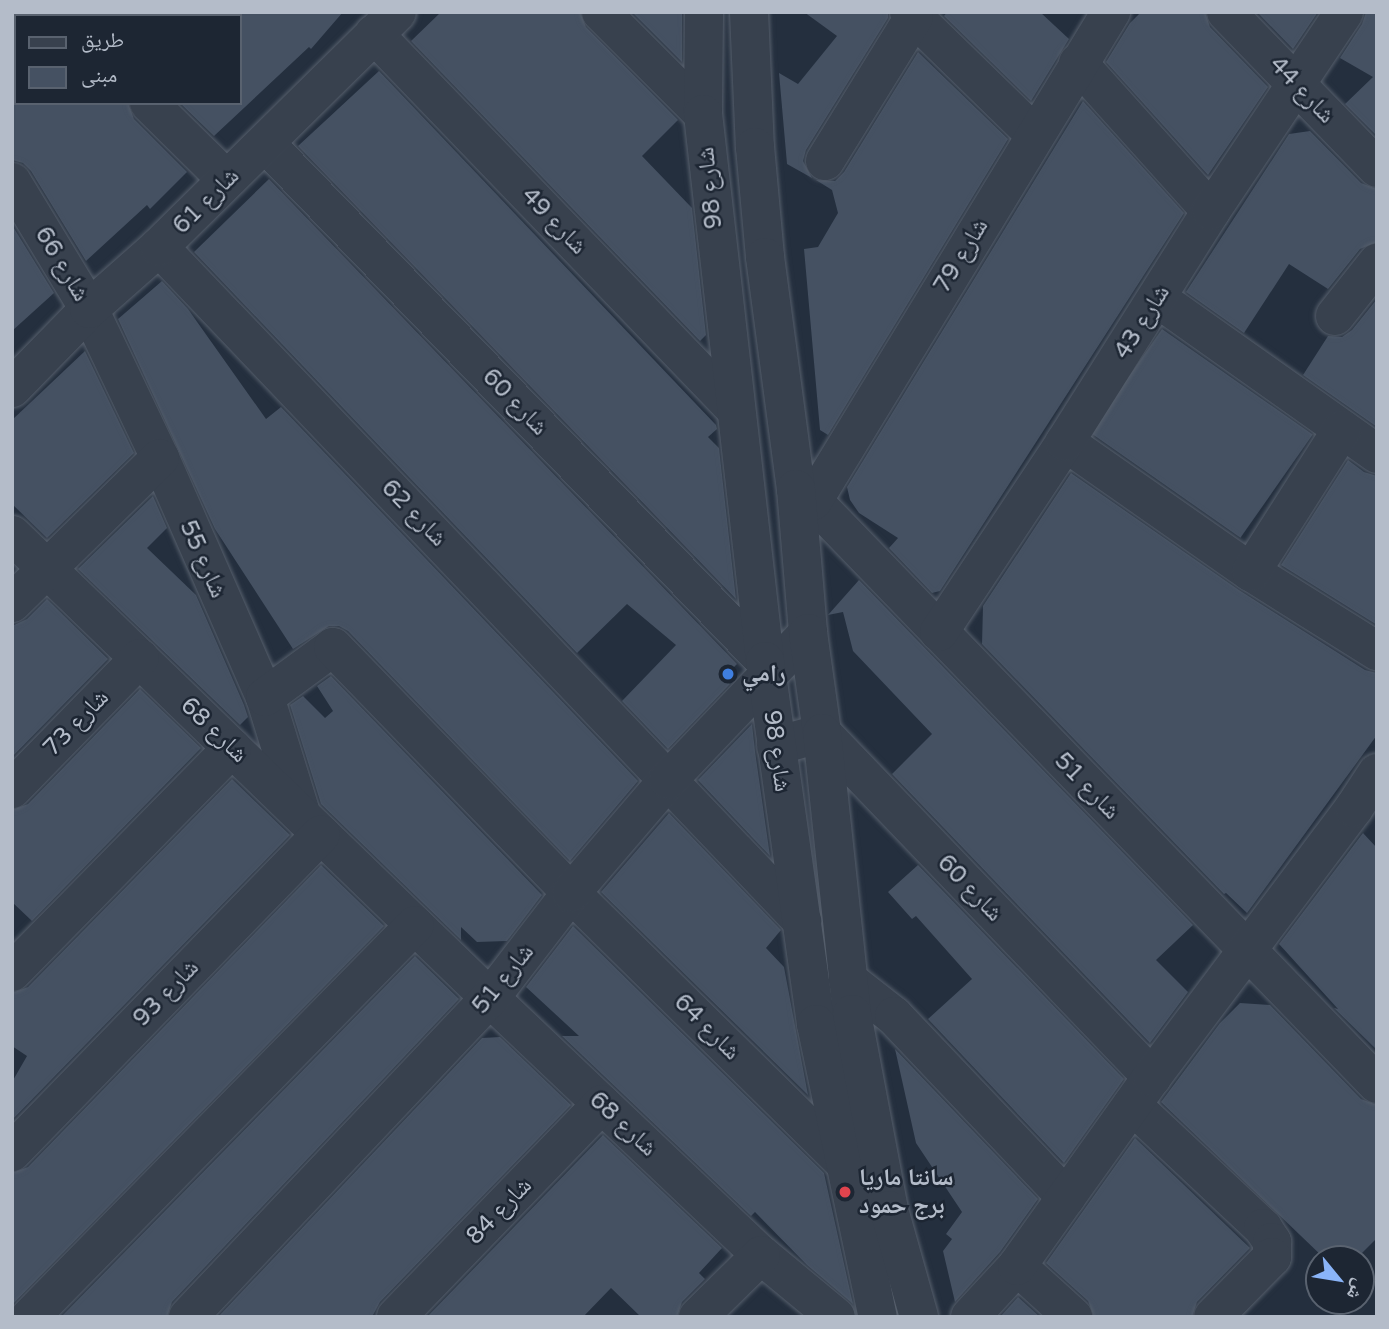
<!DOCTYPE html>
<meta charset="utf-8">
<style>
body{margin:0}
#map{position:relative;width:1389px;height:1329px;overflow:hidden;background:#242f3e;font-family:"Varela Round","Noto Naskh Arabic",sans-serif}
div>[style]{position:absolute}
[style*='--x']{left:calc(var(--x)*1px);top:calc(var(--y)*1px);width:calc(var(--w)*1px);rotate:calc(var(--a)*1deg)}
.building>*{inset:0;background:#455162;transform-origin:0 0}
.roads{filter:drop-shadow(0 0 2px #565f6c) drop-shadow(0 0 2px #565f6c)}
.minor>*{height:38px;margin:-19px;padding:0 19px;transform-origin:19px;border-radius:19px;background:#38414e}
.tertiary>*{height:38px;margin:-19px;padding:0 19px;transform-origin:19px;border-radius:19px;background:#38414e}
.dots>*{width:19px;height:19px;translate:-50% -50%;box-sizing:border-box;border:4px solid #1d2633;border-radius:50%}
span{translate:-50% -50%;white-space:nowrap;text-align:center;line-height:1.15;-webkit-text-stroke:5px #1d2633;paint-order:stroke}
.street-label{font-size:24px;color:#b4bcc9}
.poi-label{font-size:24px;color:#b4bcc9;font-weight:700}
.left{translate:0 -50%;text-align:left}
.frame{position:absolute;inset:0;border:14px solid #b4bcc9;pointer-events:none}
.legend{position:absolute;left:14px;top:14px;width:228px;height:91px;box-sizing:border-box;background:#1d2633;border:2px solid #59626f;margin:0;padding:9px 12px;list-style:none;font-size:21px;color:#b4bcc9}
.legend li{display:flex;align-items:center;gap:14px;height:35px}
.legend b{width:35px;border:2px solid #59626f}
.north{position:absolute;left:1305px;top:1245px;width:70px;height:70px;box-sizing:border-box;background:#1d2633;border:2px solid #59626f;border-radius:50%;rotate:120deg;font-size:19px;font-weight:700;line-height:28px;text-align:center;color:#b4bcc9}
.north::after{content:'';display:block;margin:auto;width:24px;height:32px;background:#8ab4f8;clip-path:polygon(50% 0,100% 100%,50% 72%,0 100%)}
</style>
<div id="map">
<div class="building">
<i style="clip-path:polygon(240px 12px,343px 12px,311px 49px,309px 47px,214px 136px,180px 103px,240px 103px)"></i>
<i style="clip-path:polygon(441px 12px,580px 12px,586px 27px,678px 120px,642px 156px,692px 208px,706px 335px,700px 341px,411px 41px)"></i>
<i style="clip-path:polygon(632px 12px,682px 12px,682px 62px)"></i>
<i style="clip-path:polygon(804px 12px,888px 12px,888px 18px,806px 150px,803px 161px,812px 178px,787px 164px,779px 73px,798px 84px,837px 36px)"></i>
<i style="clip-path:polygon(947px 12px,1040px 12px,1069px 39px,1031px 101px,944px 16px)"></i>
<i style="clip-path:polygon(1141px 12px,1205px 12px,1210px 27px,1268px 87px,1208px 175px,1106px 62px,1130px 23px)"></i>
<i style="clip-path:polygon(1257px 12px,1318px 12px,1293px 49px)"></i>
<i style="clip-path:polygon(1366px 12px,1377px 12px,1377px 136px,1345px 104px,1373px 77px,1340px 58px,1362px 24px)"></i>
<i style="clip-path:polygon(918px 52px,1008px 139px,828px 435px,820px 430px,804px 249px,818px 247px,838px 213px,832px 190px,816px 180px,835px 181px,844px 172px)"></i>
<i style="clip-path:polygon(379px 71px,716px 425px,717px 429px,708px 437px,719px 448px,736px 599px,298px 146px)"></i>
<i style="clip-path:polygon(1083px 101px,1184px 213px,940px 591px,932px 593px,889px 548px,898px 538px,859px 513px,850px 500px,847px 487px)"></i>
<i style="clip-path:polygon(12px 103px,128px 103px,134px 119px,187px 172px,150px 209px,147px 205px,86px 261px,31px 171px,23px 163px,12px 160px)"></i>
<i style="clip-path:polygon(1310px 131px,1361px 183px,1377px 189px,1377px 242px,1360px 249px,1328px 289px,1289px 264px,1244px 333px,1186px 292px,1289px 134px)"></i>
<i style="clip-path:polygon(269px 179px,737px 664px,723px 678px,730px 684px,668px 749px,622px 701px,676px 645px,627px 604px,577px 653px,194px 252px)"></i>
<i style="clip-path:polygon(12px 225px,54px 293px,12px 331px)"></i>
<i style="clip-path:polygon(162px 281px,188px 309px,266px 419px,281px 407px,638px 781px,570px 861px,348px 631px,339px 626px,329px 626px,293px 649px,215px 529px,118px 319px)"></i>
<i style="clip-path:polygon(1377px 299px,1377px 427px,1303px 375px,1328px 336px,1342px 337px,1352px 330px)"></i>
<i style="left:1162px;top:329px;width:184px;height:126px;rotate:35deg"></i>
<i style="clip-path:polygon(85px 351px,134px 453px,47px 538px,12px 504px,12px 420px)"></i>
<i style="clip-path:polygon(1348px 460px,1364px 472px,1377px 476px,1377px 625px,1281px 565px)"></i>
<i style="clip-path:polygon(1071px 473px,1239px 590px,1365px 670px,1377px 673px,1377px 735px,1247px 913px,1226px 893px,1224px 894px,982px 644px,983px 606px)"></i>
<i style="clip-path:polygon(153px 496px,167px 528px,147px 548px,196px 595px,244px 705px,248px 717px,240px 725px,78px 569px)"></i>
<i style="clip-path:polygon(859px 580px,1193px 925px,1156px 960px,1188px 992px,1150px 1043px,892px 774px,932px 734px,853px 651px,843px 612px,828px 615px)"></i>
<i style="clip-path:polygon(47px 599px,108px 659px,12px 757px,12px 626px,27px 619px)"></i>
<i style="clip-path:polygon(331px 676px,542px 895px,507px 941px,477px 942px,461px 927px,461px 940px,321px 804px,290px 705px,303px 696px,325px 718px,333px 711px,317px 686px)"></i>
<i style="clip-path:polygon(140px 689px,201px 748px,32px 921px,12px 902px,12px 810px,28px 804px)"></i>
<i style="clip-path:polygon(752px 724px,755px 751px,770px 856px,698px 780px)"></i>
<i style="clip-path:polygon(232px 779px,290px 835px,12px 1120px,12px 1082px,27px 1056px,12px 1046px,12px 993px,28px 987px)"></i>
<i style="clip-path:polygon(669px 813px,781px 930px,766px 948px,784px 967px,808px 1095px,601px 892px)"></i>
<i style="clip-path:polygon(1363px 833px,1377px 848px,1377px 1050px,1334px 1008px,1338px 1009px,1279px 944px)"></i>
<i style="clip-path:polygon(321px 865px,384px 926px,12px 1305px,12px 1173px,28px 1167px)"></i>
<i style="clip-path:polygon(918px 865px,1124px 1079px,1064px 1163px,928px 1019px,972px 979px,916px 916px,912px 919px,888px 892px)"></i>
<i style="clip-path:polygon(573px 926px,824px 1173px,853px 1304px,807px 1265px,755px 1212px,751px 1216px,562px 1036px,579px 1036px,526px 987px)"></i>
<i style="clip-path:polygon(415px 956px,459px 999px,172px 1302px,167px 1317px,61px 1317px)"></i>
<i style="clip-path:polygon(1240px 1003px,1270px 1005px,1361px 1099px,1377px 1105px,1377px 1238px,1356px 1259px,1325px 1259px,1161px 1102px,1220px 1023px)"></i>
<i style="clip-path:polygon(500px 1037px,571px 1105px,380px 1302px,372px 1317px,218px 1317px,482px 1038px)"></i>
<i style="clip-path:polygon(895px 1049px,1038px 1199px,1000px 1252px,955px 1302px,943px 1251px,952px 1239px,946px 1234px,962px 1212px,916px 1143px)"></i>
<i style="clip-path:polygon(603px 1135px,722px 1248px,699px 1273px,705px 1279px,682px 1302px,677px 1317px,641px 1317px,611px 1288px,583px 1317px,427px 1317px)"></i>
<i style="clip-path:polygon(1135px 1138px,1250px 1248px,1197px 1302px,1192px 1317px,1094px 1317px,1088px 1301px,1046px 1263px)"></i>
<i style="clip-path:polygon(1018px 1297px,1040px 1317px,1000px 1317px)"></i>
</div>
<div class="roads">
<div class="minor">
<i style="--x:57;--y:12;--w:6;--a:45"></i>
<i style="--x:601;--y:12;--w:144;--a:45"></i>
<i style="--x:909;--y:12;--w:175;--a:44.3"></i>
<i style="--x:1226;--y:12;--w:217;--a:45.9"></i>
<i style="--x:374;--y:34;--w:519;--a:46.09"></i>
<i style="--x:1078;--y:63;--w:199;--a:48.1"></i>
<i style="--x:149;--y:103;--w:108;--a:44.6"></i>
<i style="--x:265;--y:143;--w:720;--a:46.01"></i>
<i style="--x:825;--y:161;--w:169;--a:-58.3"></i>
<i style="--x:12;--y:182;--w:149;--a:58.8"></i>
<i style="--x:89;--y:309;--w:165;--a:64.5"></i>
<i style="--x:160;--y:458;--w:261;--a:66.3"></i>
<i style="--x:265;--y:697;--w:118;--a:72.8"></i>
<i style="--x:159;--y:247;--w:932;--a:46.35"></i>
<i style="--x:1157;--y:298;--w:270;--a:35.3"></i>
<i style="--x:1335;--y:316;--w:68;--a:-51.6"></i>
<i style="--x:1065;--y:442;--w:227;--a:35"></i>
<i style="--x:1251;--y:572;--w:149;--a:32.1"></i>
<i style="--x:796;--y:489;--w:21;--a:35"></i>
<i style="--x:813;--y:501;--w:811;--a:45.95"></i>
<i style="--x:813;--y:501;--w:573;--a:-58.64"></i>
<i style="--x:12;--y:535;--w:665;--a:44.09"></i>
<i style="--x:490;--y:998;--w:373;--a:43.5"></i>
<i style="--x:761;--y:1255;--w:97;--a:39.6"></i>
<i style="--x:1251;--y:572;--w:169;--a:-57.5"></i>
<i style="--x:12;--y:603;--w:207;--a:-44.4"></i>
<i style="--x:939;--y:632;--w:228;--a:-56.4"></i>
<i style="--x:1065;--y:442;--w:273;--a:-57.7"></i>
<i style="--x:1211;--y:211;--w:239;--a:-56.2"></i>
<i style="--x:265;--y:697;--w:84;--a:-36.3"></i>
<i style="--x:333;--y:647;--w:342;--a:45.9"></i>
<i style="--x:571;--y:893;--w:382;--a:44.6"></i>
<i style="--x:776;--y:746;--w:48;--a:-15.8"></i>
<i style="--x:822;--y:733;--w:477;--a:46.2"></i>
<i style="--x:12;--y:789;--w:183;--a:-45.7"></i>
<i style="--x:12;--y:972;--w:314;--a:-45.5"></i>
<i style="--x:848;--y:980;--w:58;--a:38"></i>
<i style="--x:894;--y:1016;--w:250;--a:46.5"></i>
<i style="--x:1132;--y:1105;--w:180;--a:43.2"></i>
<i style="--x:1263;--y:1228;--w:17;--a:57"></i>
<i style="--x:1272;--y:1242;--w:15;--a:90"></i>
<i style="--x:1272;--y:1257;--w:84;--a:134.5"></i>
<i style="--x:12;--y:1152;--w:443;--a:-45.8"></i>
<i style="--x:1017;--y:1266;--w:76;--a:42.3"></i>
<i style="--x:30;--y:1317;--w:549;--a:-45.52"></i>
<i style="--x:188;--y:1317;--w:439;--a:-46.6"></i>
<i style="--x:490;--y:998;--w:133;--a:-52.4"></i>
<i style="--x:571;--y:893;--w:149;--a:-49.4"></i>
<i style="--x:668;--y:780;--w:203;--a:-46.4"></i>
<i style="--x:396;--y:1317;--w:296;--a:-46"></i>
<i style="--x:698;--y:1317;--w:88;--a:-44.5"></i>
<i style="--x:970;--y:1317;--w:69;--a:-47.3"></i>
<i style="--x:1017;--y:1266;--w:232;--a:-54.5"></i>
<i style="--x:1152;--y:1077;--w:336;--a:-53.1"></i>
<i style="--x:1354;--y:808;--w:42;--a:-56.7"></i>
</div>
<div class="tertiary">
<i style="--x:704;--y:12;--w:102;--a:90.6"></i>
<i style="--x:703;--y:114;--w:551;--a:83.53"></i>
<i style="--x:765;--y:661;--w:367;--a:82"></i>
<i style="--x:816;--y:1024;--w:299;--a:78.1"></i>
<i style="--x:749;--y:12;--w:135;--a:87.5"></i>
<i style="--x:755;--y:147;--w:110;--a:84.8"></i>
<i style="--x:765;--y:257;--w:234;--a:82.4"></i>
<i style="--x:796;--y:489;--w:144;--a:85.2"></i>
<i style="--x:808;--y:633;--w:101;--a:82"></i>
<i style="--x:822;--y:733;--w:283;--a:83.9"></i>
<i style="--x:852;--y:1014;--w:199;--a:79.3"></i>
<i style="--x:889;--y:1210;--w:111;--a:74.3"></i>
<i style="--x:12;--y:388;--w:110;--a:-45.7"></i>
<i style="--x:89;--y:309;--w:94;--a:-41.5"></i>
<i style="--x:159;--y:247;--w:334;--a:-44.6"></i>
</div>
</div>
<div class="dots">
<i style="left:728px;top:674px;background:#3f7fe0"></i>
<i style="left:845px;top:1192px;background:#e0444e"></i>
</div>
<div class="street-label">
<span style="left:1302px;top:90px;rotate:46deg">شارع 44</span>
<span style="left:710px;top:188px;rotate:-96deg">شارع 98</span>
<span style="left:206px;top:201px;rotate:-45deg">شارع 61</span>
<span style="left:554px;top:221px;rotate:46deg">شارع 49</span>
<span style="left:961px;top:256px;rotate:-59deg">شارع 79</span>
<span style="left:62px;top:264px;rotate:59deg">شارع 66</span>
<span style="left:1142px;top:322px;rotate:-58deg">شارع 43</span>
<span style="left:515px;top:402px;rotate:46deg">شارع 60</span>
<span style="left:414px;top:513px;rotate:46deg">شارع 62</span>
<span style="left:203px;top:559px;rotate:66deg">شارع 55</span>
<span style="left:76px;top:723px;rotate:-46deg">شارع 73</span>
<span style="left:214px;top:730px;rotate:44deg">شارع 68</span>
<span style="left:777px;top:751px;rotate:82deg">شارع 98</span>
<span style="left:1087px;top:786px;rotate:46deg">شارع 51</span>
<span style="left:970px;top:888px;rotate:46deg">شارع 60</span>
<span style="left:503px;top:979px;rotate:-51deg">شارع 51</span>
<span style="left:166px;top:993px;rotate:-46deg">شارع 93</span>
<span style="left:707px;top:1027px;rotate:45deg">شارع 64</span>
<span style="left:623px;top:1124px;rotate:43deg">شارع 68</span>
<span style="left:499px;top:1211px;rotate:-46deg">شارع 84</span>
</div>
<div class="poi-label">
<span class="left" style="left:742px;top:674px">رامي</span>
<span class="left" style="left:859px;top:1192px">سانتا ماريا<br>برج حمود</span>
</div>
<div class="frame"></div>
<ul class="legend">
<li><b style="height:9px;background:#38414e"></b>طريق</li>
<li><b style="height:19px;background:#455162"></b>مبنى</li>
</ul>
<div class="north">ش</div>
</div>
